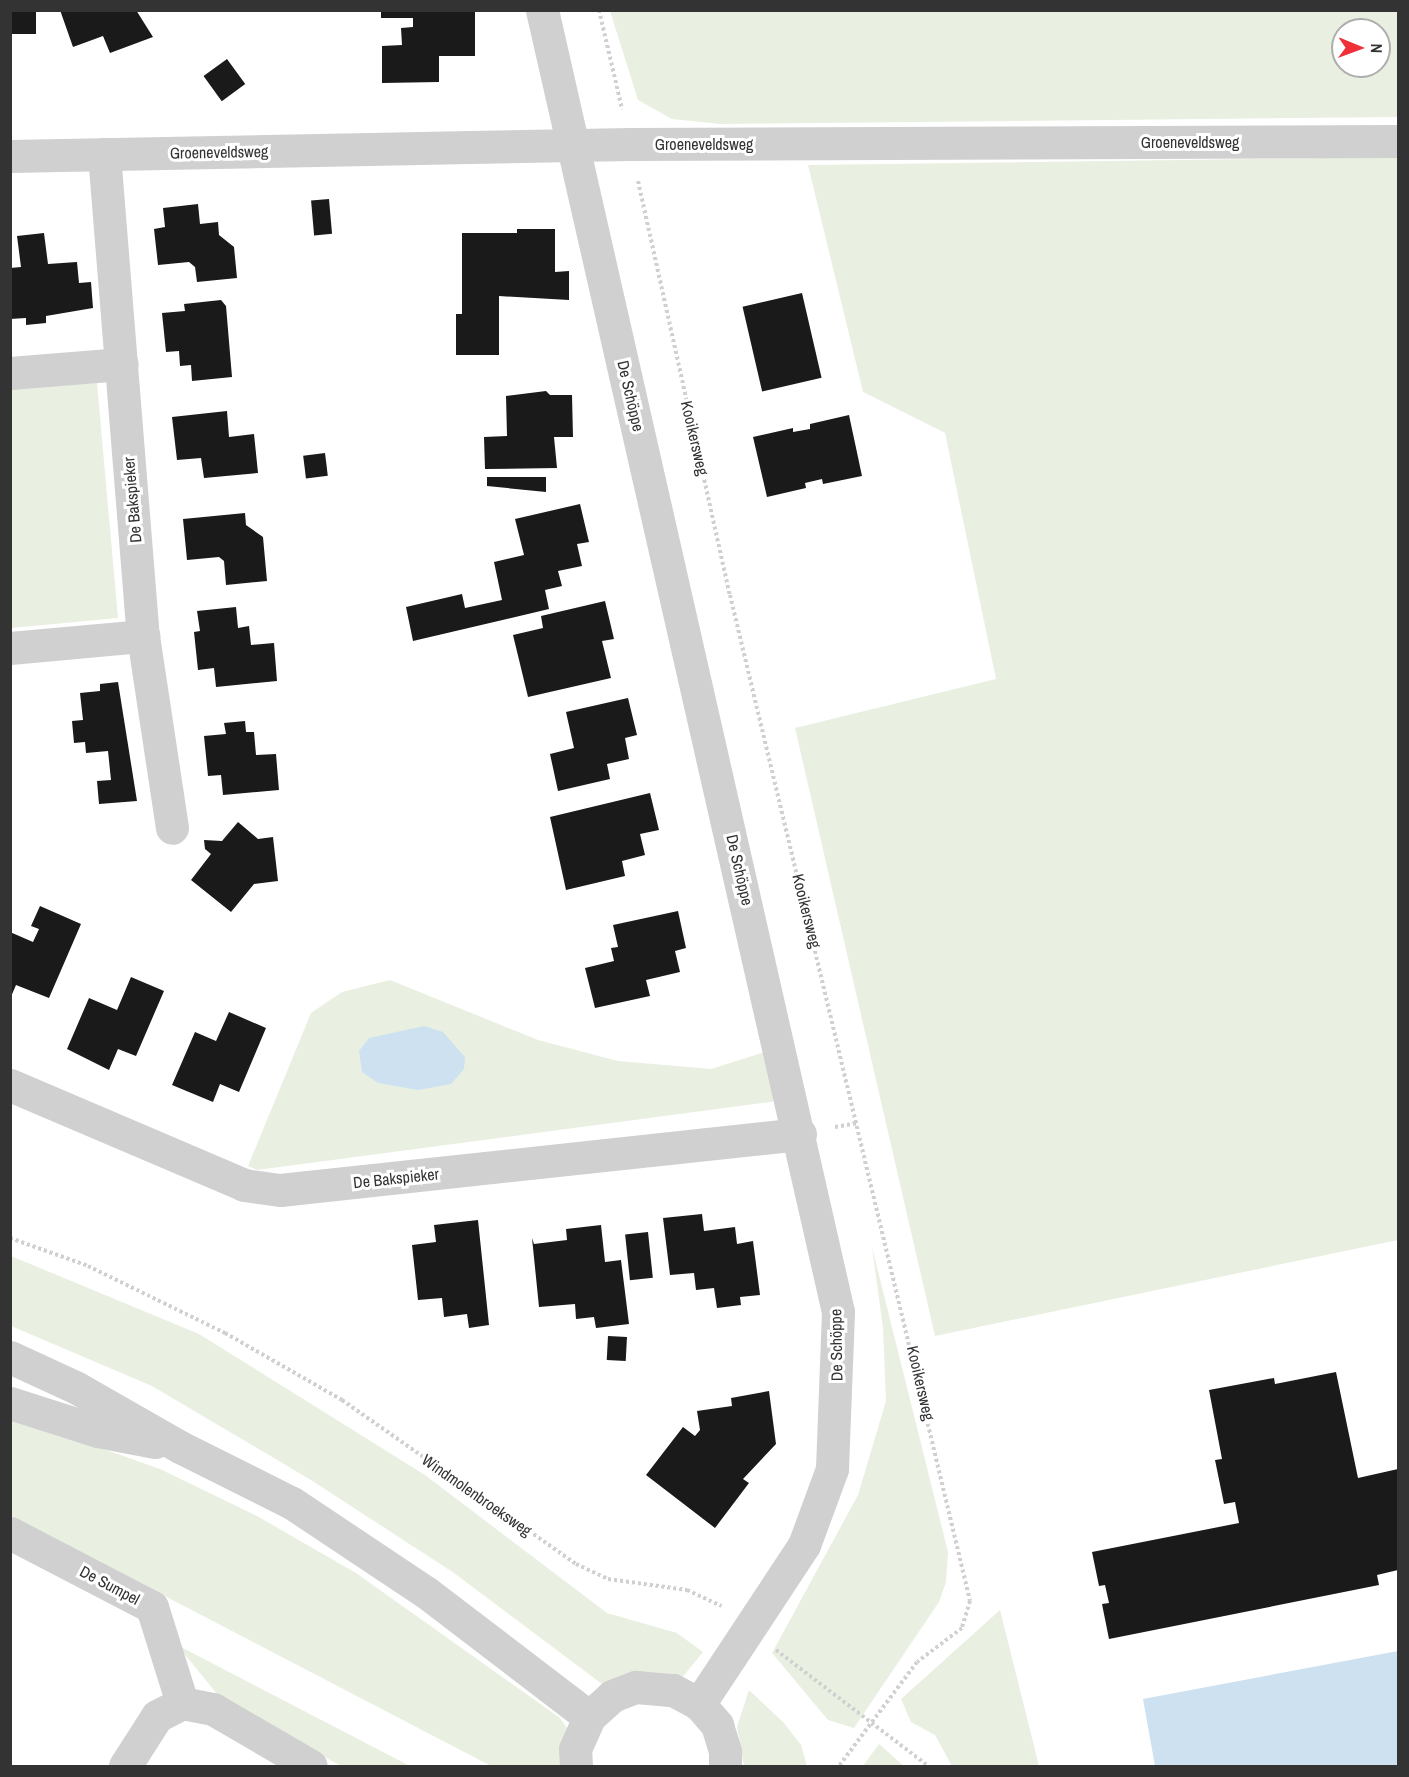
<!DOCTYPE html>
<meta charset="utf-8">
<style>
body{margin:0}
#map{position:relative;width:1409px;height:1777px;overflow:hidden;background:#fff;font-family:"Archivo Narrow",sans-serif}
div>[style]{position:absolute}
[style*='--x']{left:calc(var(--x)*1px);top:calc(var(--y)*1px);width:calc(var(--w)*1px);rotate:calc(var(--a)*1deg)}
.green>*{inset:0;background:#e9f0e1}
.water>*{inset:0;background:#cde1f0}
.building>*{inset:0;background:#1a1a1a;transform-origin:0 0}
.path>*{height:4px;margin-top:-2px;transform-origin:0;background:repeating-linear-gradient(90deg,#d0d0d0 0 3px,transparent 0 6px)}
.minor>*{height:33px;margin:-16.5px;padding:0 16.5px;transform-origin:16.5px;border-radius:16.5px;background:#d0d0d0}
span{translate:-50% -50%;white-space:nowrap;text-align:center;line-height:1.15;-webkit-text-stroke:6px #fff;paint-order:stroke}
.street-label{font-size:16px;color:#333}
.frame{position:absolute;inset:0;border:12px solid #333;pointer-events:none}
.north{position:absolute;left:1331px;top:18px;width:60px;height:60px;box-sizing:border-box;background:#fff;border:2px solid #adadad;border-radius:50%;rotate:91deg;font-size:16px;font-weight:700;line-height:24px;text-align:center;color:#333}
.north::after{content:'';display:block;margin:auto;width:21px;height:27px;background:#ef3039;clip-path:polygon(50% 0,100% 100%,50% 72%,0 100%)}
</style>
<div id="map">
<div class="green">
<i style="clip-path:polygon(evenodd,610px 11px,1398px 11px,1398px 117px,720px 124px,672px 119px,638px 100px,610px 11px,1343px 30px,1379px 30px,1379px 66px,1343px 66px,1343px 30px)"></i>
<i style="clip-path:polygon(1398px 157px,1398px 1240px,935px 1336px,795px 728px,996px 679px,945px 433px,863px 392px,808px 165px)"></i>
<i style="clip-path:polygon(97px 383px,118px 618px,11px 628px,11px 389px)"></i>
<i style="clip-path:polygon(390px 980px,538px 1040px,618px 1061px,711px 1069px,768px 1051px,777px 1101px,257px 1170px,248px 1166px,311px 1013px,342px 992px)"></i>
<i style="clip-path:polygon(872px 1247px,948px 1552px,946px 1582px,939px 1602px,854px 1728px,828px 1720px,772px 1653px,858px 1495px,886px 1401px,883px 1328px)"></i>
<i style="clip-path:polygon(11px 1256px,199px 1334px,425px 1475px,607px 1613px,677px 1633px,703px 1652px,681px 1679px,602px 1684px,454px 1573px,311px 1480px,152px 1386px,11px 1326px)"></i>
<i style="clip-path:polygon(10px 1416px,160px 1469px,257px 1516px,356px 1573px,560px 1718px,567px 1728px,567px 1766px,491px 1766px,11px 1516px)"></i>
<i style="clip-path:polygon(1000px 1610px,1039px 1766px,952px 1766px,935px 1735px,911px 1722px,901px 1699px)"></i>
<i style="clip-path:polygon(177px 1645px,410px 1766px,341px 1766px,222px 1700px)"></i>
<i style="clip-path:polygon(749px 1690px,784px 1723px,801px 1745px,807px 1766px,744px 1766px,737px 1727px)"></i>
<i style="clip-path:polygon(879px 1744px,904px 1766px,863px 1766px)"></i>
</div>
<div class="water">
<i style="clip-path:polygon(424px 1026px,443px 1032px,465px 1057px,464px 1069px,451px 1084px,418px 1090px,378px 1083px,362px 1072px,359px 1051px,369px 1038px)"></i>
<i style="clip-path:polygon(1398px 1651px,1398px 1766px,1155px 1766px,1143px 1699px)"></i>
</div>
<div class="building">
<i style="left:10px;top:10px;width:26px;height:24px"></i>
<i style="clip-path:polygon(60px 10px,136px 10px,153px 37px,110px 53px,103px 36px,73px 47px)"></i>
<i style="clip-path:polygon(381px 10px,475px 10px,475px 56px,439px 56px,439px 82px,382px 83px,382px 46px,402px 45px,401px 28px,413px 27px,413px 18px,381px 18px)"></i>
<i style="left:227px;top:59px;width:31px;height:29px;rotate:54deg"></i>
<i style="left:329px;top:199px;width:35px;height:18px;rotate:85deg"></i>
<i style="clip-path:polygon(198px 204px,200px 224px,218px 222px,219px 235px,234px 247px,237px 278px,197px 282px,195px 267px,189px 262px,158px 265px,154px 229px,165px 227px,163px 208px)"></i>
<i style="clip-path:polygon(517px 229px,555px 229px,555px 272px,569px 271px,569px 300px,499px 296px,499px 355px,456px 355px,456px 314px,462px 314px,462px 233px,517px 233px)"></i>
<i style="clip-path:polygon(44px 233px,48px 264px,77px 262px,79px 283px,91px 282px,93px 308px,46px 316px,46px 323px,26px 325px,26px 318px,10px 319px,10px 268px,21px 267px,17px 236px)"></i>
<i style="left:802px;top:293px;width:87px;height:61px;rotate:77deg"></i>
<i style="clip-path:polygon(221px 300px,226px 306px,232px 377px,192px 381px,191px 365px,180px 366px,179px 351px,166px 352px,162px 313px,185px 311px,184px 304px)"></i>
<i style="clip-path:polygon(546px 391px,550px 395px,572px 395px,573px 437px,554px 437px,557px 468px,485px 469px,484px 437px,507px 436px,506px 396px)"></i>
<i style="clip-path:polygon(227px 411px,229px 437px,254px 434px,258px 473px,204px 478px,201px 458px,177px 460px,172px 417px)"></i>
<i style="clip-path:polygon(849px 415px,862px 476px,823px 484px,822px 479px,805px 483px,806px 488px,767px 497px,753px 437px,793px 428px,793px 432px,810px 429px,810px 424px)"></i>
<i style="left:325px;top:453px;width:23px;height:22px;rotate:83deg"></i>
<i style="clip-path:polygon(487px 477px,546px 477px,546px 492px,487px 486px)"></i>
<i style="clip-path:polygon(580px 504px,589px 542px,577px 544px,582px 566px,558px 571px,562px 586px,545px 590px,549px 609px,413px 641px,406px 607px,462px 594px,465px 608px,502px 600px,494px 562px,524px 555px,515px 519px)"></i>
<i style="clip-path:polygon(245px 513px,246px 525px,263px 537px,267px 581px,226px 585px,224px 561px,219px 557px,187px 560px,183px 519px)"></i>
<i style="clip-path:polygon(605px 601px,614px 639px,602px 641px,611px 678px,528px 697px,513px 635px,543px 628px,541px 616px)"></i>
<i style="clip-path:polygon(236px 607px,238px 628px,249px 626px,251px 645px,274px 643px,277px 681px,216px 687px,214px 668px,198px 670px,194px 632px,200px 631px,197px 611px)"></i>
<i style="clip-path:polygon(118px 682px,137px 801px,99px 804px,97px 781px,111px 780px,108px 751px,86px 753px,85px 742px,74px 743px,72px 721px,83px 720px,80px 693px,100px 691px,100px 684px)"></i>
<i style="clip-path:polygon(628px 698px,637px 735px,625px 738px,629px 759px,607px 764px,610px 779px,558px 791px,550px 754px,574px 748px,566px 712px)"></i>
<i style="clip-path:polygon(245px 721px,246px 732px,254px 732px,256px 755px,276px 754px,279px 790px,223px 795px,221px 775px,208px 776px,204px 736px,226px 734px,224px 723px)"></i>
<i style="clip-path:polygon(650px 793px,659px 830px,640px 834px,645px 855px,622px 861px,625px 876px,566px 890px,550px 817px)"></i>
<i style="clip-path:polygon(238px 822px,258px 839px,273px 837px,278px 881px,254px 884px,231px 912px,191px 880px,211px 854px,205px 849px,204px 840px,222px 841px)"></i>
<i style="clip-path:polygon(40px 906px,81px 924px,49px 998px,16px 985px,10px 999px,10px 932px,33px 942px,39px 929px,31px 926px)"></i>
<i style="clip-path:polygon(678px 911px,686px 948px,675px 951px,680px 972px,646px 980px,650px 996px,595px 1008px,585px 968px,614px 961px,611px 948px,618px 947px,613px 925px)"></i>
<i style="clip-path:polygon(131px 977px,164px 991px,136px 1056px,118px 1049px,109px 1070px,67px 1049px,89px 998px,117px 1010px)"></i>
<i style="clip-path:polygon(229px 1012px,266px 1028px,239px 1092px,220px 1084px,213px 1102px,172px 1085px,195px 1032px,216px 1041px)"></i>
<i style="clip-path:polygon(702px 1214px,704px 1231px,735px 1227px,737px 1244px,753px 1241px,760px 1295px,740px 1297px,741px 1305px,717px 1308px,714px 1288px,696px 1290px,694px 1273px,670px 1275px,663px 1218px)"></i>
<i style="clip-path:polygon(478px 1220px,489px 1325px,469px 1328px,467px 1314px,444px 1317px,442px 1298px,418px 1300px,412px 1245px,436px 1242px,434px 1225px)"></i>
<i style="clip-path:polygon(601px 1225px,605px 1262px,621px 1260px,629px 1324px,596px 1328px,594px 1317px,576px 1319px,575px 1304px,539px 1307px,532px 1238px,534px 1244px,567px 1240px,566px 1229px)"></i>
<i style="left:648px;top:1232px;width:46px;height:23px;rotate:84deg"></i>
<i style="left:608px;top:1336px;width:19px;height:24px;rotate:3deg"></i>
<i style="clip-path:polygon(1336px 1372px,1358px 1478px,1398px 1469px,1398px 1570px,1377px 1575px,1379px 1585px,1109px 1639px,1102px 1604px,1109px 1603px,1105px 1585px,1099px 1586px,1092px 1552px,1239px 1523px,1235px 1502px,1224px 1504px,1215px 1460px,1222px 1459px,1209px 1390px,1274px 1378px,1275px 1384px)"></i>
<i style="clip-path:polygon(769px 1391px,776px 1444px,743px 1479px,749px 1483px,715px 1528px,646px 1475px,683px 1427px,695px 1436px,700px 1430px,697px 1411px,732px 1406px,731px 1398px)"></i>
</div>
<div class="path">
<i style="--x:599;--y:10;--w:102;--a:76.9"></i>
<i style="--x:638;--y:181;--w:424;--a:77.5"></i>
<i style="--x:730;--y:595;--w:1034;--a:76.58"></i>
<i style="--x:970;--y:1601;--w:28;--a:107"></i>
<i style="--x:962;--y:1628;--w:56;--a:142.9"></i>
<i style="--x:917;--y:1662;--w:130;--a:126.9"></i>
<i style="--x:835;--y:1127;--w:23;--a:-10"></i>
<i style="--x:10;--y:1238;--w:83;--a:19.7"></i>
<i style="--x:88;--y:1266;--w:153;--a:26.1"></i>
<i style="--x:225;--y:1333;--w:135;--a:29.8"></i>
<i style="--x:342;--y:1400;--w:286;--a:35"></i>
<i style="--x:576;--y:1564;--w:35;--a:25"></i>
<i style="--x:608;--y:1579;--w:80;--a:7.9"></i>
<i style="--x:687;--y:1590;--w:38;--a:25"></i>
<i style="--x:776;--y:1650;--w:191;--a:37.3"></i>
</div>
<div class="minor">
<i style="--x:542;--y:10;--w:1335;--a:77.19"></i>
<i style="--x:838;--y:1312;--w:157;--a:92.2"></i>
<i style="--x:832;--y:1469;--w:81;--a:110.2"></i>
<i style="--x:804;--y:1545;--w:191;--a:123.4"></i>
<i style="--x:104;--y:154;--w:484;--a:85.4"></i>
<i style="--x:143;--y:636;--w:194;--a:81.4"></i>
<i style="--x:10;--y:156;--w:620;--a:-1.11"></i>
<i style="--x:630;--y:144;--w:768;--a:-0.22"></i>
<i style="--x:10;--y:373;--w:112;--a:-4.6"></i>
<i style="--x:10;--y:648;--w:134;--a:-5.2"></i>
<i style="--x:10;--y:1085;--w:254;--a:23.1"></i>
<i style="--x:244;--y:1185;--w:36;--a:8"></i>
<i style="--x:280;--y:1190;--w:523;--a:-6.15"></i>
<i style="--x:10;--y:1357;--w:74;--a:24.8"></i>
<i style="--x:77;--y:1388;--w:119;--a:29.8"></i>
<i style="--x:180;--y:1447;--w:125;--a:26.6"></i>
<i style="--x:292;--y:1503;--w:162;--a:33.7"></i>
<i style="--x:427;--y:1593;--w:204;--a:37.4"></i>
<i style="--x:10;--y:1403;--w:92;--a:17.7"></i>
<i style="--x:98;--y:1431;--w:58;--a:10.9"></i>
<i style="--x:10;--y:1533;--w:160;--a:27.5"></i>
<i style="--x:152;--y:1607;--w:101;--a:72.6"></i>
<i style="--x:125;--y:1766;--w:59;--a:-57.4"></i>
<i style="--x:157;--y:1716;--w:28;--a:-27"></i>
<i style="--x:182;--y:1703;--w:32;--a:11"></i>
<i style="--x:213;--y:1709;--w:113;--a:30.2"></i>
<i style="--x:576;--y:1766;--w:17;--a:-93"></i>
<i style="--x:575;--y:1749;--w:35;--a:-66"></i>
<i style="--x:589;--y:1717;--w:31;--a:-42"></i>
<i style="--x:612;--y:1696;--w:26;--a:-21"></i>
<i style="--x:636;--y:1687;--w:37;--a:5"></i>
<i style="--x:673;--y:1690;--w:30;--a:28"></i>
<i style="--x:699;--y:1704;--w:28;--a:49"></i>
<i style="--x:717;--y:1725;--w:28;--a:73"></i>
<i style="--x:725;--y:1752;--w:14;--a:90"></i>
</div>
<div class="street-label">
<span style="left:1190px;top:142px">Groeneveldsweg</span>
<span style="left:704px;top:144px">Groeneveldsweg</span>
<span style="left:219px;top:152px;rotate:-1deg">Groeneveldsweg</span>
<span style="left:631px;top:396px;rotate:77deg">De Schöppe</span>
<span style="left:695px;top:438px;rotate:77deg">Kooikersweg</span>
<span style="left:132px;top:500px;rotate:-95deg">De Bakspieker</span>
<span style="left:740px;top:870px;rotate:77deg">De Schöppe</span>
<span style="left:807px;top:911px;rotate:76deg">Kooikersweg</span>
<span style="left:396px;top:1178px;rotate:-6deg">De Bakspieker</span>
<span style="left:836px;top:1345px;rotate:-91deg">De Schöppe</span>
<span style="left:921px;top:1383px;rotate:77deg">Kooikersweg</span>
<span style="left:477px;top:1495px;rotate:35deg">Windmolenbroeksweg</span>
<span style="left:110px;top:1585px;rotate:28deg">De Sumpel</span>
</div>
<div class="frame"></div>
<div class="north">N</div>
</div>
